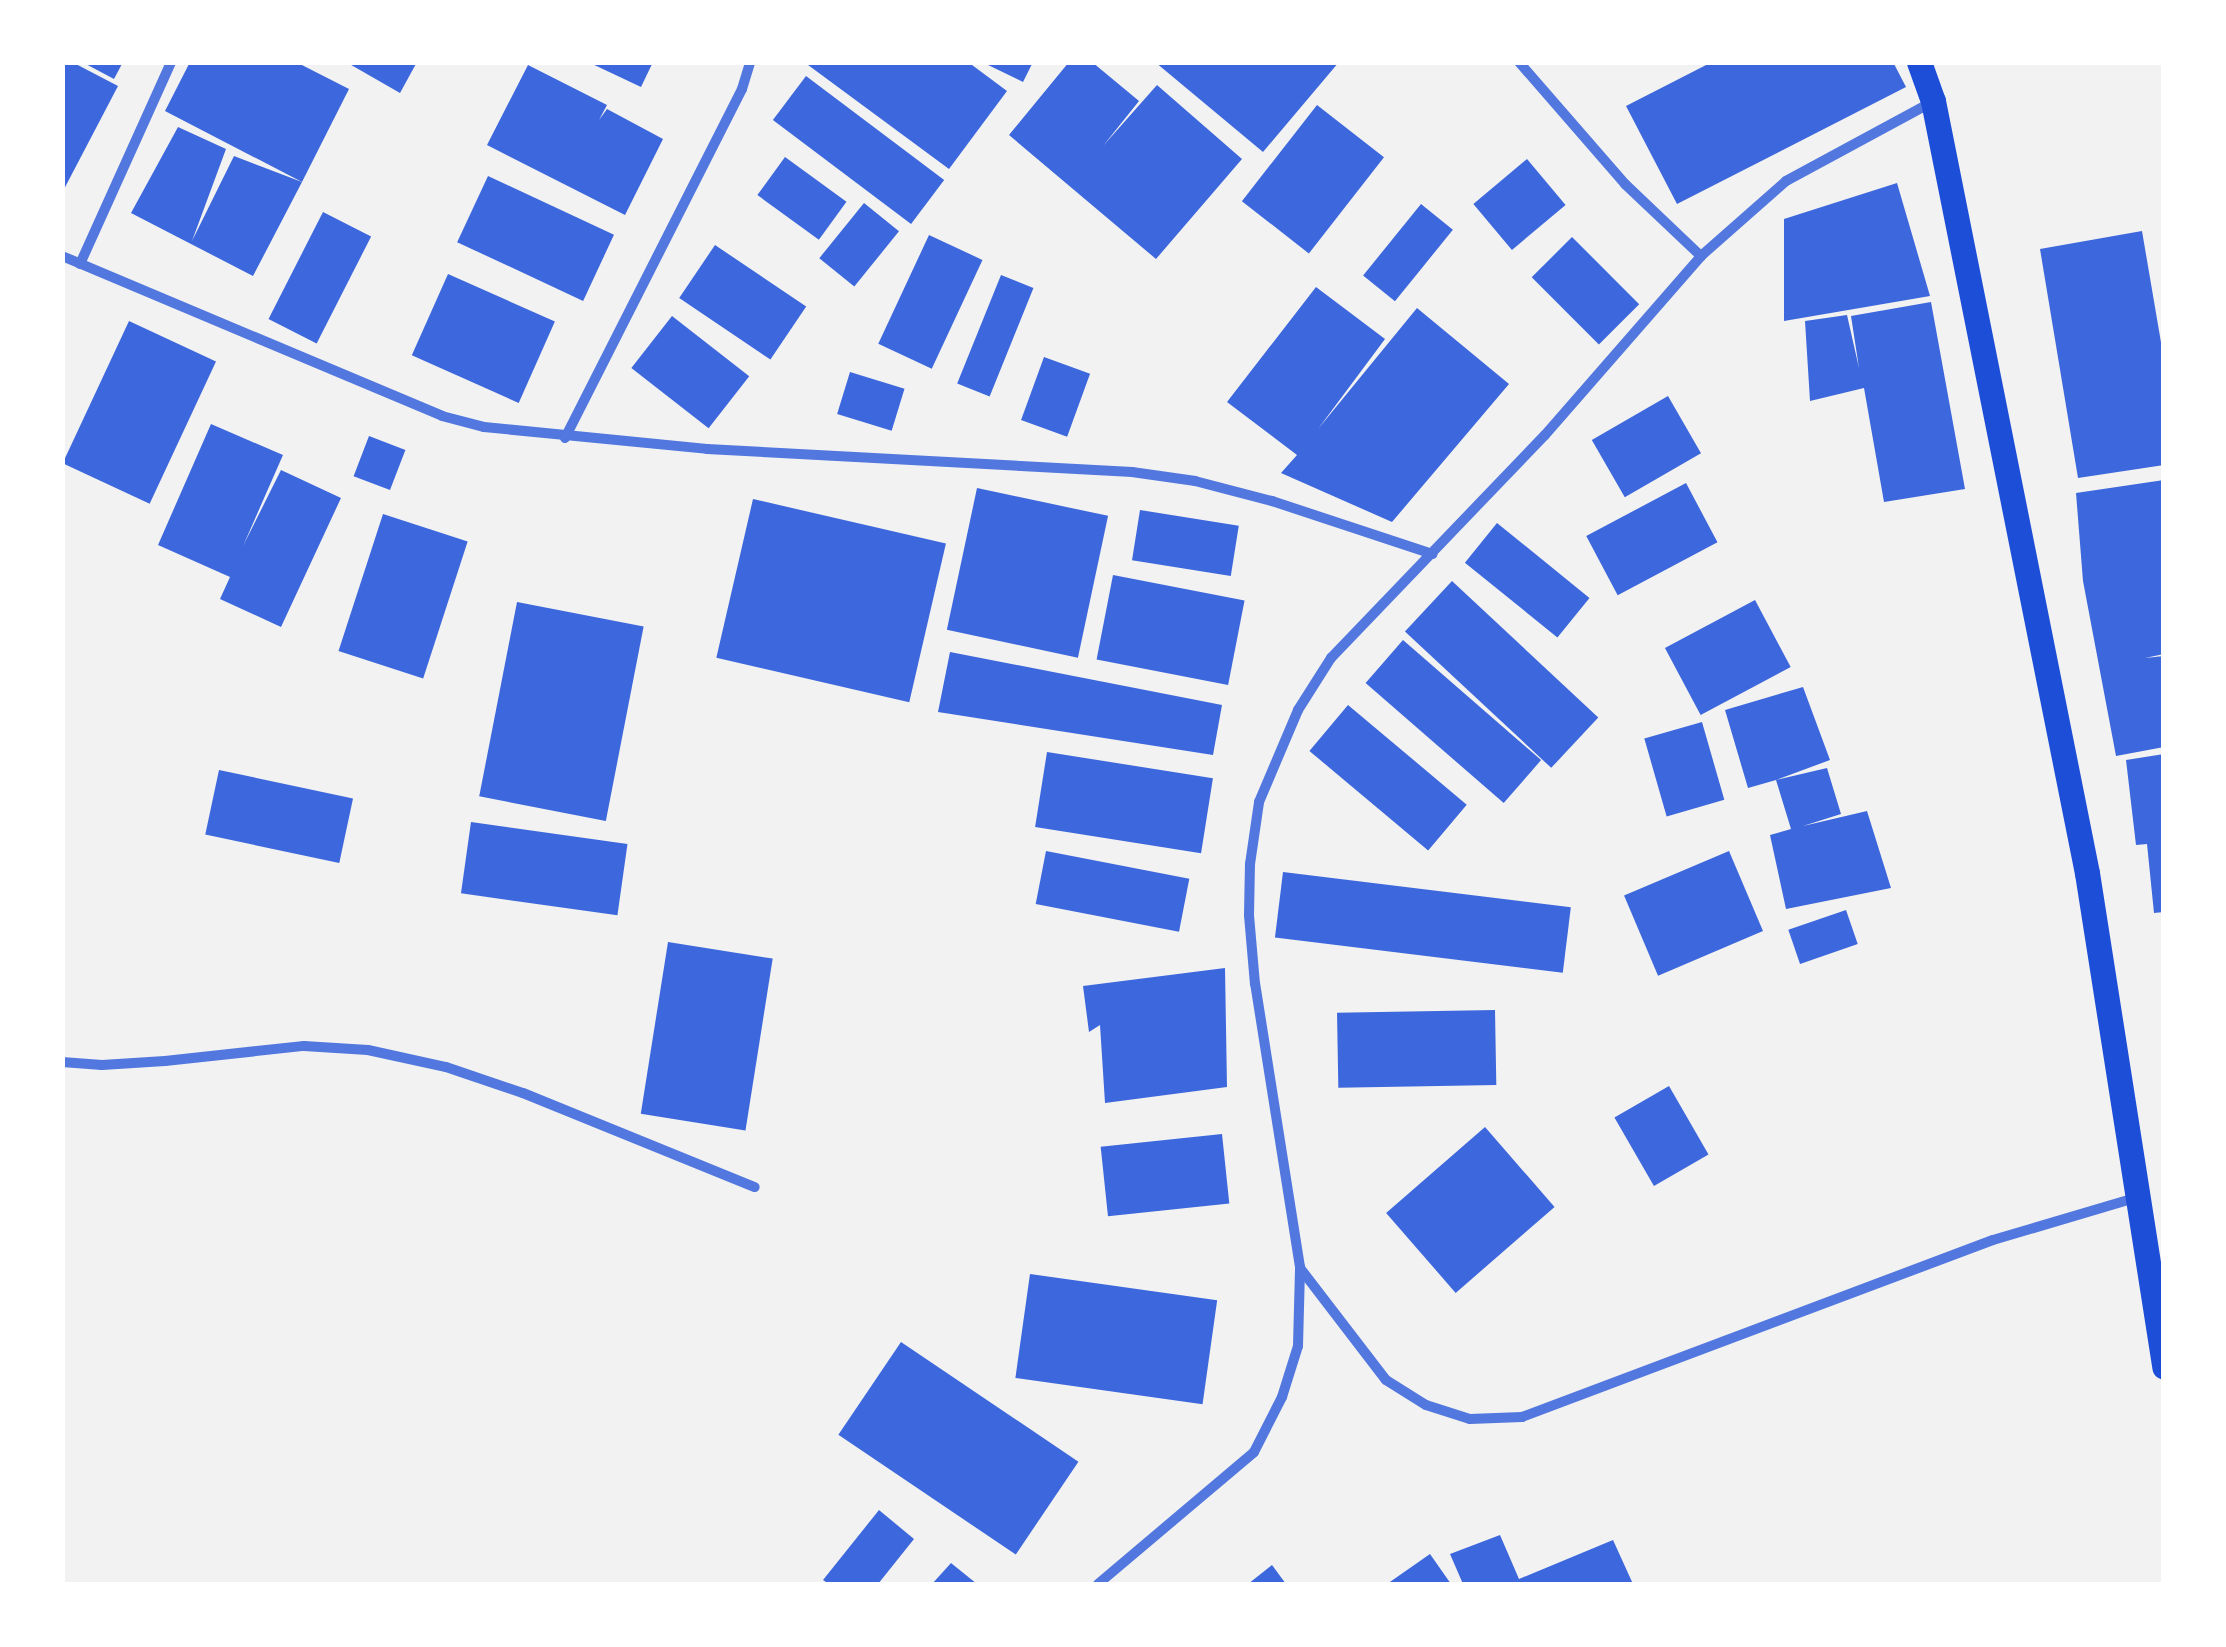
<!DOCTYPE html>
<style>
body{margin:0}
#map{position:relative;width:2226px;height:1647px;overflow:hidden;background:#f2f2f2;font-family:"Exo 2",sans-serif}
div>[style]{position:absolute}
[style*='--x']{left:calc(var(--x)*1px);top:calc(var(--y)*1px);width:calc(var(--w)*1px);rotate:calc(var(--a)*1deg)}
.building>*{inset:0;background:#3d67dc;transform-origin:0 0}
.minor>*{height:10px;margin:-5px;padding:0 5px;transform-origin:5px;border-radius:5px;background:#5277de}
.primary>*{height:25px;margin:-12.5px;padding:0 12.5px;transform-origin:12.5px;border-radius:12.5px;background:#1d4ed8}
span{translate:-50% -50%;white-space:nowrap;text-align:center;line-height:1.15;-webkit-text-stroke:8px #fff;paint-order:stroke}
.frame{position:absolute;inset:0;border:65px solid #fff;pointer-events:none}
</style>
<div id="map">
<div class="building">
<i style="clip-path:polygon(62px 62px,72px 62px,118px 86px,62px 193px)"></i>
<i style="clip-path:polygon(82px 62px,123px 62px,114px 79px)"></i>
<i style="clip-path:polygon(190px 62px,296px 62px,349px 89px,302px 182px,165px 111px)"></i>
<i style="clip-path:polygon(346px 62px,417px 62px,400px 93px)"></i>
<i style="clip-path:polygon(588px 62px,653px 62px,641px 87px)"></i>
<i style="clip-path:polygon(804px 62px,968px 62px,1007px 91px,949px 169px)"></i>
<i style="clip-path:polygon(982px 62px,1033px 62px,1023px 82px)"></i>
<i style="clip-path:polygon(1069px 62px,1092px 62px,1139px 101px,1103px 146px,1157px 85px,1242px 159px,1156px 259px,1009px 135px)"></i>
<i style="clip-path:polygon(1155px 62px,1339px 62px,1263px 152px)"></i>
<i style="clip-path:polygon(1712px 62px,1893px 62px,1906px 87px,1677px 204px,1626px 106px)"></i>
<i style="clip-path:polygon(528px 65px,607px 105px,599px 120px,607px 109px,663px 139px,625px 215px,487px 145px)"></i>
<i style="left:806px;top:76px;width:173px;height:55px;rotate:37deg"></i>
<i style="left:1317px;top:105px;width:85px;height:122px;rotate:38deg"></i>
<i style="clip-path:polygon(178px 127px,226px 149px,192px 241px,234px 156px,302px 182px,253px 276px,131px 213px)"></i>
<i style="left:785px;top:157px;width:76px;height:47px;rotate:36deg"></i>
<i style="left:1527px;top:159px;width:60px;height:70px;rotate:50deg"></i>
<i style="left:488px;top:176px;width:139px;height:73px;rotate:25deg"></i>
<i style="clip-path:polygon(1897px 183px,1930px 296px,1784px 321px,1784px 219px)"></i>
<i style="left:864px;top:203px;width:45px;height:71px;rotate:39deg"></i>
<i style="left:1421px;top:204px;width:41px;height:92px;rotate:39deg"></i>
<i style="left:323px;top:212px;width:54px;height:120px;rotate:27deg"></i>
<i style="clip-path:polygon(2142px 231px,2164px 360px,2164px 465px,2078px 478px,2040px 249px)"></i>
<i style="left:929px;top:235px;width:59px;height:120px;rotate:25deg"></i>
<i style="left:1572px;top:237px;width:95px;height:57px;rotate:45deg"></i>
<i style="left:715px;top:245px;width:110px;height:64px;rotate:34deg"></i>
<i style="left:448px;top:274px;width:117px;height:89px;rotate:24deg"></i>
<i style="left:1001px;top:275px;width:35px;height:117px;rotate:22deg"></i>
<i style="clip-path:polygon(1316px 287px,1385px 339px,1318px 429px,1417px 308px,1509px 384px,1392px 522px,1281px 473px,1297px 455px,1227px 402px)"></i>
<i style="clip-path:polygon(1931px 302px,1965px 489px,1884px 502px,1864px 388px,1810px 401px,1805px 321px,1847px 315px,1859px 368px,1851px 316px)"></i>
<i style="left:672px;top:316px;width:98px;height:66px;rotate:38deg"></i>
<i style="left:129px;top:321px;width:96px;height:157px;rotate:25deg"></i>
<i style="left:1044px;top:357px;width:49px;height:67px;rotate:20deg"></i>
<i style="left:850px;top:372px;width:57px;height:44px;rotate:17deg"></i>
<i style="left:1668px;top:396px;width:66px;height:88px;rotate:60deg"></i>
<i style="clip-path:polygon(211px 424px,283px 455px,243px 546px,281px 470px,341px 498px,281px 627px,220px 599px,230px 577px,158px 545px)"></i>
<i style="left:369px;top:436px;width:39px;height:43px;rotate:21deg"></i>
<i style="clip-path:polygon(2164px 480px,2164px 654px,2145px 658px,2164px 656px,2164px 747px,2116px 756px,2083px 581px,2076px 493px)"></i>
<i style="left:1686px;top:483px;width:67px;height:113px;rotate:62deg"></i>
<i style="left:977px;top:488px;width:134px;height:145px;rotate:12deg"></i>
<i style="left:753px;top:499px;width:198px;height:163px;rotate:13deg"></i>
<i style="left:1140px;top:510px;width:100px;height:51px;rotate:9deg"></i>
<i style="left:383px;top:514px;width:89px;height:144px;rotate:18deg"></i>
<i style="left:1497px;top:523px;width:119px;height:51px;rotate:39deg"></i>
<i style="left:1113px;top:575px;width:134px;height:86px;rotate:11deg"></i>
<i style="left:1452px;top:581px;width:200px;height:69px;rotate:43deg"></i>
<i style="left:1755px;top:600px;width:76px;height:102px;rotate:62deg"></i>
<i style="left:517px;top:602px;width:129px;height:198px;rotate:11deg"></i>
<i style="left:1403px;top:640px;width:183px;height:57px;rotate:41deg"></i>
<i style="clip-path:polygon(950px 652px,1222px 705px,1213px 755px,938px 712px)"></i>
<i style="clip-path:polygon(1803px 687px,1830px 760px,1776px 780px,1827px 768px,1841px 814px,1803px 826px,1867px 811px,1891px 888px,1786px 909px,1770px 835px,1791px 829px,1776px 780px,1748px 788px,1725px 710px)"></i>
<i style="left:1348px;top:705px;width:155px;height:60px;rotate:40deg"></i>
<i style="left:1702px;top:722px;width:81px;height:60px;rotate:74deg"></i>
<i style="left:1047px;top:752px;width:168px;height:76px;rotate:9deg"></i>
<i style="clip-path:polygon(2164px 754px,2164px 912px,2154px 913px,2147px 844px,2136px 845px,2126px 760px)"></i>
<i style="left:219px;top:770px;width:137px;height:66px;rotate:12deg"></i>
<i style="left:471px;top:822px;width:158px;height:72px;rotate:8deg"></i>
<i style="left:1046px;top:851px;width:146px;height:54px;rotate:11deg"></i>
<i style="left:1729px;top:851px;width:87px;height:114px;rotate:67deg"></i>
<i style="left:1283px;top:872px;width:290px;height:66px;rotate:7deg"></i>
<i style="left:1846px;top:910px;width:36px;height:61px;rotate:71deg"></i>
<i style="left:668px;top:942px;width:106px;height:174px;rotate:9deg"></i>
<i style="clip-path:polygon(1225px 968px,1227px 1087px,1105px 1103px,1100px 1025px,1089px 1032px,1083px 986px)"></i>
<i style="left:1495px;top:1010px;width:75px;height:158px;rotate:89deg"></i>
<i style="left:1669px;top:1086px;width:79px;height:63px;rotate:60deg"></i>
<i style="left:1485px;top:1127px;width:106px;height:131px;rotate:49deg"></i>
<i style="left:1222px;top:1134px;width:70px;height:122px;rotate:84deg"></i>
<i style="left:1030px;top:1274px;width:189px;height:105px;rotate:8deg"></i>
<i style="left:901px;top:1342px;width:214px;height:112px;rotate:34deg"></i>
<i style="clip-path:polygon(879px 1510px,914px 1539px,878px 1584px,829px 1584px,823px 1580px)"></i>
<i style="clip-path:polygon(1500px 1535px,1519px 1579px,1613px 1540px,1633px 1584px,1463px 1584px,1450px 1554px)"></i>
<i style="clip-path:polygon(1430px 1554px,1451px 1584px,1387px 1584px)"></i>
<i style="clip-path:polygon(951px 1563px,977px 1584px,932px 1584px)"></i>
<i style="clip-path:polygon(1272px 1565px,1286px 1584px,1248px 1584px)"></i>
</div>
<div class="minor">
<i style="--x:1519;--y:62;--w:162;--a:49"></i>
<i style="--x:1625;--y:184;--w:105;--a:43.5"></i>
<i style="--x:62;--y:256;--w:412;--a:22.8"></i>
<i style="--x:442;--y:416;--w:43;--a:14.7"></i>
<i style="--x:484;--y:427;--w:224;--a:5.6"></i>
<i style="--x:707;--y:449;--w:426;--a:3.1"></i>
<i style="--x:1132;--y:472;--w:64;--a:8.1"></i>
<i style="--x:1195;--y:481;--w:80;--a:14.6"></i>
<i style="--x:1272;--y:501;--w:169;--a:18.3"></i>
<i style="--x:80;--y:264;--w:222;--a:-65.7"></i>
<i style="--x:565;--y:438;--w:391;--a:-63.1"></i>
<i style="--x:742;--y:89;--w:28;--a:-73"></i>
<i style="--x:62;--y:1062;--w:40;--a:4.3"></i>
<i style="--x:102;--y:1065;--w:63;--a:-3.6"></i>
<i style="--x:165;--y:1061;--w:140;--a:-6.2"></i>
<i style="--x:304;--y:1046;--w:64;--a:3.6"></i>
<i style="--x:368;--y:1050;--w:80;--a:12.3"></i>
<i style="--x:446;--y:1067;--w:81;--a:18.7"></i>
<i style="--x:523;--y:1093;--w:250;--a:22.1"></i>
<i style="--x:1300;--y:1268;--w:141;--a:52.5"></i>
<i style="--x:1386;--y:1380;--w:47;--a:32"></i>
<i style="--x:1426;--y:1405;--w:46;--a:17.7"></i>
<i style="--x:1470;--y:1419;--w:52;--a:-2.2"></i>
<i style="--x:1522;--y:1417;--w:503;--a:-20.6"></i>
<i style="--x:1993;--y:1240;--w:148;--a:-16.5"></i>
<i style="--x:1098;--y:1584;--w:204;--a:-40.2"></i>
<i style="--x:1254;--y:1452;--w:62;--a:-63"></i>
<i style="--x:1282;--y:1397;--w:53;--a:-72.6"></i>
<i style="--x:1298;--y:1346;--w:79;--a:-88.5"></i>
<i style="--x:1300;--y:1267;--w:287;--a:-99"></i>
<i style="--x:1255;--y:984;--w:69;--a:-95"></i>
<i style="--x:1249;--y:915;--w:51;--a:-88.9"></i>
<i style="--x:1250;--y:864;--w:63;--a:-81.7"></i>
<i style="--x:1259;--y:802;--w:100;--a:-67"></i>
<i style="--x:1298;--y:710;--w:62;--a:-57.6"></i>
<i style="--x:1331;--y:658;--w:309;--a:-46.2"></i>
<i style="--x:1545;--y:435;--w:237;--a:-48.9"></i>
<i style="--x:1701;--y:256;--w:113;--a:-41.4"></i>
<i style="--x:1786;--y:181;--w:164;--a:-28.4"></i>
</div>
<div class="primary">
<i style="--x:1919;--y:62;--w:41;--a:70.3"></i>
<i style="--x:1933;--y:101;--w:787;--a:78.72"></i>
<i style="--x:2087;--y:873;--w:500;--a:81.1"></i>
</div>
<div class="frame"></div>
</div>
